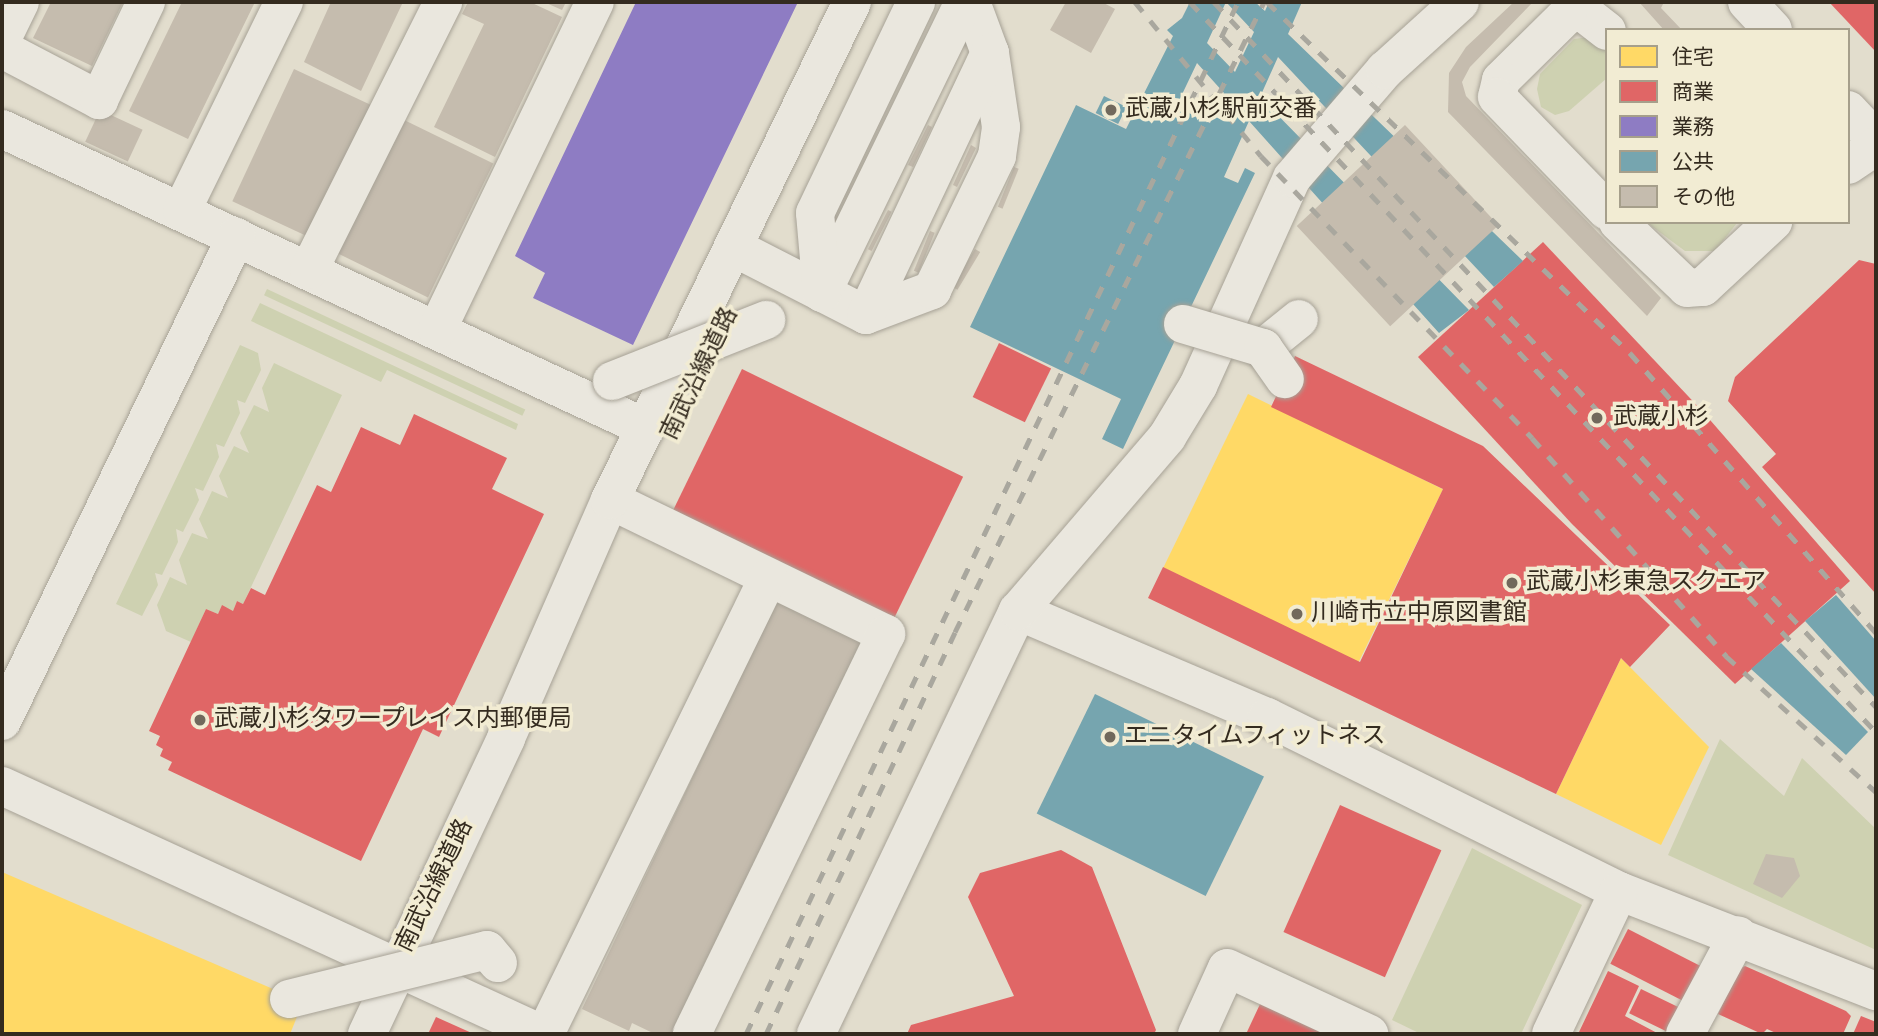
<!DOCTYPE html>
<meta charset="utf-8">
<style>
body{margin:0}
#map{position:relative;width:1878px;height:1036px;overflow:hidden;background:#e2ddcd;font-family:Spectral,"Noto Sans JP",serif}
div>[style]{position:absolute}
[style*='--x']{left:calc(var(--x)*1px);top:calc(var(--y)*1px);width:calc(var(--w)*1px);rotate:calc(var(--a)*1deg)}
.green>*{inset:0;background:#ced1b1;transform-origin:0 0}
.homes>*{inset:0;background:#ffd966;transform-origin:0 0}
.shops>*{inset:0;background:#e06666;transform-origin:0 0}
.offices>*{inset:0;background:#8e7cc3}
.public>*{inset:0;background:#76a5af;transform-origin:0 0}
.building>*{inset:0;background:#c5bcae;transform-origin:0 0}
.roads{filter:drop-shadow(0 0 2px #a7a296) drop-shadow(0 0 2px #a7a296)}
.minor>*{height:38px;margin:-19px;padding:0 19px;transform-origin:19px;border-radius:19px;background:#eae7de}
.rail>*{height:5px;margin-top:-2.5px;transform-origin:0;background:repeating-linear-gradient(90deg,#a9a79e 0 12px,transparent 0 24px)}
.bridges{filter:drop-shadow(0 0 2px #a7a296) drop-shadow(0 0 2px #a7a296)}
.minor-bridge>*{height:38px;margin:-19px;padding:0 19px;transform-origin:19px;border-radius:19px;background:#eae7de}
.dots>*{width:19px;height:19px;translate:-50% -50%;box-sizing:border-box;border:4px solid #f2ecd3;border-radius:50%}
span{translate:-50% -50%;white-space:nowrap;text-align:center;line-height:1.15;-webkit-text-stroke:7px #f2ecd3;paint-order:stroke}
.poi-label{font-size:24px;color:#342b1f}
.left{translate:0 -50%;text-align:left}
.street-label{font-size:24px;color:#342b1f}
.frame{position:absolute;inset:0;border:4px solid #342b1f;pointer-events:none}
.legend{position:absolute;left:1605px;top:28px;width:245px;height:196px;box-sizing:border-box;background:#f2ecd3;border:2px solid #a69f8b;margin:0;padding:9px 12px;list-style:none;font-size:21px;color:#342b1f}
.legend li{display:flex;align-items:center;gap:14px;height:35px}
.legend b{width:35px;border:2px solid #a69f8b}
</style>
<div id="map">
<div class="green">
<i style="clip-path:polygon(1589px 37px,1607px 46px,1607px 78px,1569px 111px,1555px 115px,1541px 107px,1537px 89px,1540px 74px,1574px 39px)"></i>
<i style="clip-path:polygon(1646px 222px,1737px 222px,1737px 223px,1715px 251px,1685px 251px)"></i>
<i style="left:267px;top:289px;width:285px;height:7px;rotate:25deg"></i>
<i style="clip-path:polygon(260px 303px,518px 424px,516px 430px,387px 370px,381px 382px,251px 321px)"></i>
<i style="clip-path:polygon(240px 345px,258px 353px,261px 370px,245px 403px,237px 400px,240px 413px,224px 447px,216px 444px,219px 457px,203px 491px,195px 488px,199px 500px,183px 532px,176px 529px,178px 542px,162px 575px,155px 573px,158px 585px,142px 616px,116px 604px)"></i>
<i style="clip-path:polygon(274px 363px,342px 395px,243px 604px,237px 601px,233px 611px,222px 606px,218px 614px,206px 609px,191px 642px,166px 631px,157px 605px,170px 577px,187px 585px,179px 560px,192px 533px,208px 539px,199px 519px,212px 491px,228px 498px,219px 476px,234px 446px,249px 453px,240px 433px,254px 405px,269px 412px,262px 388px)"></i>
<i style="clip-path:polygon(1720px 739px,1784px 796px,1802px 758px,1876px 829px,1876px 950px,1668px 855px)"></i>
<i style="clip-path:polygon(1472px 848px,1582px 905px,1521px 1034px,1421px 1034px,1392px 1020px)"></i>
</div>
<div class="homes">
<i style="left:1248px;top:394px;width:217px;height:193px;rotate:26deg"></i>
<i style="clip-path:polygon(1621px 658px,1709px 747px,1661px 845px,1556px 794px)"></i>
<i style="clip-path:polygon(2px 872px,303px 1002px,290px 1034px,2px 1034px)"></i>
</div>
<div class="shops">
<i style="clip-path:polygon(1829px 2px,1876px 2px,1876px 52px)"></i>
<i style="clip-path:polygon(1543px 242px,1704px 413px,1850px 581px,1735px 684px,1572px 524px,1418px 357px)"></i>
<i style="clip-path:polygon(1859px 260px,1876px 264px,1876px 594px,1762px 467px,1776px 454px,1728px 401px,1735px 377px)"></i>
<i style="left:999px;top:343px;width:58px;height:60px;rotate:26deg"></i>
<i style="clip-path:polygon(1295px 356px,1483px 446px,1670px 625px,1630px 667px,1621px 658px,1556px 794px,1148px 598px,1163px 567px,1360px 662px,1443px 489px,1271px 407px)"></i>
<i style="left:742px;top:369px;width:246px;height:161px;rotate:26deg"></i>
<i style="clip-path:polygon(414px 414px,507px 458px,492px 489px,544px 514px,439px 737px,423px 729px,361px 861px,168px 770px,172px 762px,160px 756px,163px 749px,156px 745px,160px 736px,149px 731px,206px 609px,218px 614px,222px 605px,233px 611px,237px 601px,243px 604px,251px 588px,265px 595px,317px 485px,331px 492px,361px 427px,400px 445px)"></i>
<i style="left:1340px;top:805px;width:111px;height:139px;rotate:24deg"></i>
<i style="clip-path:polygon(1061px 850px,1092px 867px,1156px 1030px,1154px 1034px,907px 1034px,911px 1025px,1014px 996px,968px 897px,980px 873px)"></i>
<i style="left:1628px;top:929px;width:83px;height:39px;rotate:27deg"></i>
<i style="clip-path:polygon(1745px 966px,1846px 1011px,1851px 1016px,1843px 1034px,1778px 1034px,1767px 1029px,1762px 1034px,1718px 1014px,1739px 969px)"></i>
<i style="clip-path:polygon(1608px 971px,1639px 986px,1625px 1016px,1659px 1034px,1579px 1032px)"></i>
<i style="left:1641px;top:989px;width:43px;height:27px;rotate:26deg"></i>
<i style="clip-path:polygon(1261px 1002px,1331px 1034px,1246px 1034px)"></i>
<i style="clip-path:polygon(1861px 1016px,1876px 1022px,1876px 1034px,1853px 1034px)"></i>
<i style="clip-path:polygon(436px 1017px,474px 1034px,428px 1034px)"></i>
</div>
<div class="offices">
<i style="clip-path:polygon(636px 2px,798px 2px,633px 345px,533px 298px,545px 273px,515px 256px)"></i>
</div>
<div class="public">
<i style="clip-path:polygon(evenodd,1190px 2px,1255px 2px,1265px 11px,1269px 2px,1302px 2px,1288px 34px,1523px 261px,1494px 287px,1278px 57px,1260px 97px,1469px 310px,1439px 333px,1249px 121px,1224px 177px,1238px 183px,1245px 168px,1255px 173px,1123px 449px,1102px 439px,1121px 399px,970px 327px,1076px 105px,1126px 129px,1173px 36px,1167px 30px,1182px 18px,1190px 2px,1226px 2px,1254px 32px,1235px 72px,1207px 43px,1226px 2px,1190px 2px,1197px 63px,1224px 93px,1210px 123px,1176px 107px,1197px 63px)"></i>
<i style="left:1104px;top:96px;width:25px;height:19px;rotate:26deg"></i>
<i style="clip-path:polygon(1836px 595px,1876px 641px,1876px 699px,1805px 621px)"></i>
<i style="clip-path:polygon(1781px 643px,1868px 732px,1846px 755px,1751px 669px)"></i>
<i style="left:1095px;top:694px;width:188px;height:133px;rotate:26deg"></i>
</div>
<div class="building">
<i style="clip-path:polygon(51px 2px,123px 2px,92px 66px,33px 38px)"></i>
<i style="clip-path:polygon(182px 2px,255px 2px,188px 139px,129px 111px)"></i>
<i style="clip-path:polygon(331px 2px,403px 2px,361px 91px,304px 62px)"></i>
<i style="clip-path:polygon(468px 2px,530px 2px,562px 17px,495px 157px,434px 127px,484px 24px,462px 14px)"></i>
<i style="clip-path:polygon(544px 2px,566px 2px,562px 10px)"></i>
<i style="clip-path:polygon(1066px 2px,1102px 2px,1115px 9px,1091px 53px,1050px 30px)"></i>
<i style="clip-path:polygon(1514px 2px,1533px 2px,1470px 67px,1462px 82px,1466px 96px,1661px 298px,1647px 316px,1448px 112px,1449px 73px,1466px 47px)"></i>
<i style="clip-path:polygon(1639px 2px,1664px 2px,1661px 8px,1682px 30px,1664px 30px)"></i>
<i style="left:294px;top:69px;width:85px;height:146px;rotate:25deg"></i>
<i style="left:100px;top:110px;width:47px;height:35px;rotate:25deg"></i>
<i style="left:398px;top:117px;width:106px;height:149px;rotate:26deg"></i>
<i style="clip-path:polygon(928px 125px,932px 127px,913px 167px,908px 165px)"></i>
<i style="left:1405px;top:125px;width:137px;height:148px;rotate:47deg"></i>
<i style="clip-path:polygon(971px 145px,976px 148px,957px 187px,953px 185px)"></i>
<i style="left:1014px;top:167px;width:5px;height:43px;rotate:22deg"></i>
<i style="left:888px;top:210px;width:4px;height:44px;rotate:27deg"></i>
<i style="left:930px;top:231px;width:5px;height:43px;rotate:22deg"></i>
<i style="left:975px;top:249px;width:6px;height:44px;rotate:31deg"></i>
<i style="clip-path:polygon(777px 600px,867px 643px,681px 1034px,655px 1034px,632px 1023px,629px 1031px,582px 1009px)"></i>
<i style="clip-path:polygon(1766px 854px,1794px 858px,1800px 876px,1782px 898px,1753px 884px)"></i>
</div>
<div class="roads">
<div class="minor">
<i style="--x:1747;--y:2;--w:38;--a:47"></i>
<i style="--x:1607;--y:31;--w:31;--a:-142"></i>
<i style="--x:1583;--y:12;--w:15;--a:172"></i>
<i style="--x:1568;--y:14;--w:94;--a:135.4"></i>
<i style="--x:1501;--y:80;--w:17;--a:103"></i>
<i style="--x:1497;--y:97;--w:158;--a:46"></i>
<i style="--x:2;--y:39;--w:41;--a:-64.1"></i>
<i style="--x:2;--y:49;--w:110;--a:27.7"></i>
<i style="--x:99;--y:100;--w:109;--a:-64.4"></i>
<i style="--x:1848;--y:110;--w:41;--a:47"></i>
<i style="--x:2;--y:129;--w:710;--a:24.9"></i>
<i style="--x:1848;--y:165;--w:34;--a:-34"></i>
<i style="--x:182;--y:210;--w:232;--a:-63.9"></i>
<i style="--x:1618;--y:222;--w:95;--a:43.7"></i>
<i style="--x:1687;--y:288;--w:16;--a:-4"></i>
<i style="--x:1703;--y:287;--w:96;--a:-42.9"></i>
<i style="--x:733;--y:247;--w:149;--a:27.1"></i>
<i style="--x:866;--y:315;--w:71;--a:-20.7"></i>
<i style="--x:932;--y:290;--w:149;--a:-64.1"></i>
<i style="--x:997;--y:156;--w:29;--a:-82"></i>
<i style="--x:1001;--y:127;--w:75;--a:-98.5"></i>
<i style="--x:990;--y:53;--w:54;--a:-110.4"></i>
<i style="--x:309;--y:270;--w:300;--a:-63.4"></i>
<i style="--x:822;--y:293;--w:324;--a:-64"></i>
<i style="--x:822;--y:293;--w:80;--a:-95"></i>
<i style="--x:815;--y:213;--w:234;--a:-64.4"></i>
<i style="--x:866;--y:315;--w:290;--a:-64.7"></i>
<i style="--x:437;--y:330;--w:364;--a:-64.3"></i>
<i style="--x:1263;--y:348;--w:46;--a:-38.9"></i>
<i style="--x:610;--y:500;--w:307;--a:25.9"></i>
<i style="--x:886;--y:634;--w:445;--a:115.9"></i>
<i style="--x:1018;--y:611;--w:271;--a:23.1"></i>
<i style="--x:1267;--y:717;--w:393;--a:26.3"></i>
<i style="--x:1619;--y:891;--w:276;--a:21.3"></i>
<i style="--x:2;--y:721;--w:538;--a:-64.2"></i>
<i style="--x:2;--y:786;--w:594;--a:24.67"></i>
<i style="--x:367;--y:1034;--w:327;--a:-64.8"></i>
<i style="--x:506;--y:738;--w:260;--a:-66.4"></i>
<i style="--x:610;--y:500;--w:554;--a:-64.08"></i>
<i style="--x:545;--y:1034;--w:508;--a:-63.94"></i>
<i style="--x:816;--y:1034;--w:469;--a:-64.5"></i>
<i style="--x:1018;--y:611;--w:229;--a:-49.4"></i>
<i style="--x:1167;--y:437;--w:60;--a:-58.7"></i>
<i style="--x:1198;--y:386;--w:228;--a:-65.7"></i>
<i style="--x:1292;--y:178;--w:143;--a:-49.3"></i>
<i style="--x:1385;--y:70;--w:101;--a:-42.2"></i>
<i style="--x:1197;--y:1034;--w:72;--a:-65.6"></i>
<i style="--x:1227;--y:968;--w:157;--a:24.9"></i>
<i style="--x:1551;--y:1034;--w:158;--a:-64.6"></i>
<i style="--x:1685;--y:1034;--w:112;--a:-61.8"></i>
</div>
</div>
<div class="rail">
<i style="--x:1135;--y:2;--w:199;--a:50.7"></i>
<i style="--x:1261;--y:156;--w:391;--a:46.1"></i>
<i style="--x:1532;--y:438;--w:292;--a:48.3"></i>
<i style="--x:1726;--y:656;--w:202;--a:42.2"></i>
<i style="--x:1190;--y:2;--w:1002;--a:46.78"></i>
<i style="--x:1214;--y:2;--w:967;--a:46.8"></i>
<i style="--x:1267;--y:2;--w:505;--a:44.04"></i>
<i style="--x:1630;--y:353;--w:373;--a:48.7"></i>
<i style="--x:746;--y:1034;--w:1143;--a:-64.51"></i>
<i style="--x:766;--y:1034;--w:444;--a:-64.8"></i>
<i style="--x:955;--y:632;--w:702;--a:-63.87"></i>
</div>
<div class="bridges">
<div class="minor-bridge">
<i style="--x:1183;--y:324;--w:84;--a:16.7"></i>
<i style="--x:1263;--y:348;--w:38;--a:55"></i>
<i style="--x:612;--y:381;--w:166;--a:-21.6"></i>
<i style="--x:289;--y:999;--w:204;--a:-13.9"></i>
<i style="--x:487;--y:950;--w:17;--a:50"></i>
</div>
</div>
<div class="dots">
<i style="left:1111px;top:110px;background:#71695c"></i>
<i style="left:1597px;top:418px;background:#71695c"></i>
<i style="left:1512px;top:583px;background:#71695c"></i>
<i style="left:1297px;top:614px;background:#71695c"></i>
<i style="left:200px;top:720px;background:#71695c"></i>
<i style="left:1110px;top:737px;background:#71695c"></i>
</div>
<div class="poi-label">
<span class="left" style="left:1125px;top:110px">武蔵小杉駅前交番</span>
<span class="left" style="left:1613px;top:418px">武蔵小杉</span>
<span class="left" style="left:1526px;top:583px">武蔵小杉東急スクエア</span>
<span class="left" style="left:1311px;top:614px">川崎市立中原図書館</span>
<span class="left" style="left:214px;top:720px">武蔵小杉タワープレイス内郵便局</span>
<span class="left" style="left:1124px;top:737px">エニタイムフィットネス</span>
</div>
<div class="street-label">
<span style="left:700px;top:374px;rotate:-64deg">南武沿線道路</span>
<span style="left:435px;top:886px;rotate:-64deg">南武沿線道路</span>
</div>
<div class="frame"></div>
<ul class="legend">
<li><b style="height:19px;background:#ffd966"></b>住宅</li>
<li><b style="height:19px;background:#e06666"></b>商業</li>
<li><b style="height:19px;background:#8e7cc3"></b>業務</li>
<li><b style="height:19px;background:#76a5af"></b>公共</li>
<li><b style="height:19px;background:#c5bcae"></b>その他</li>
</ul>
</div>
